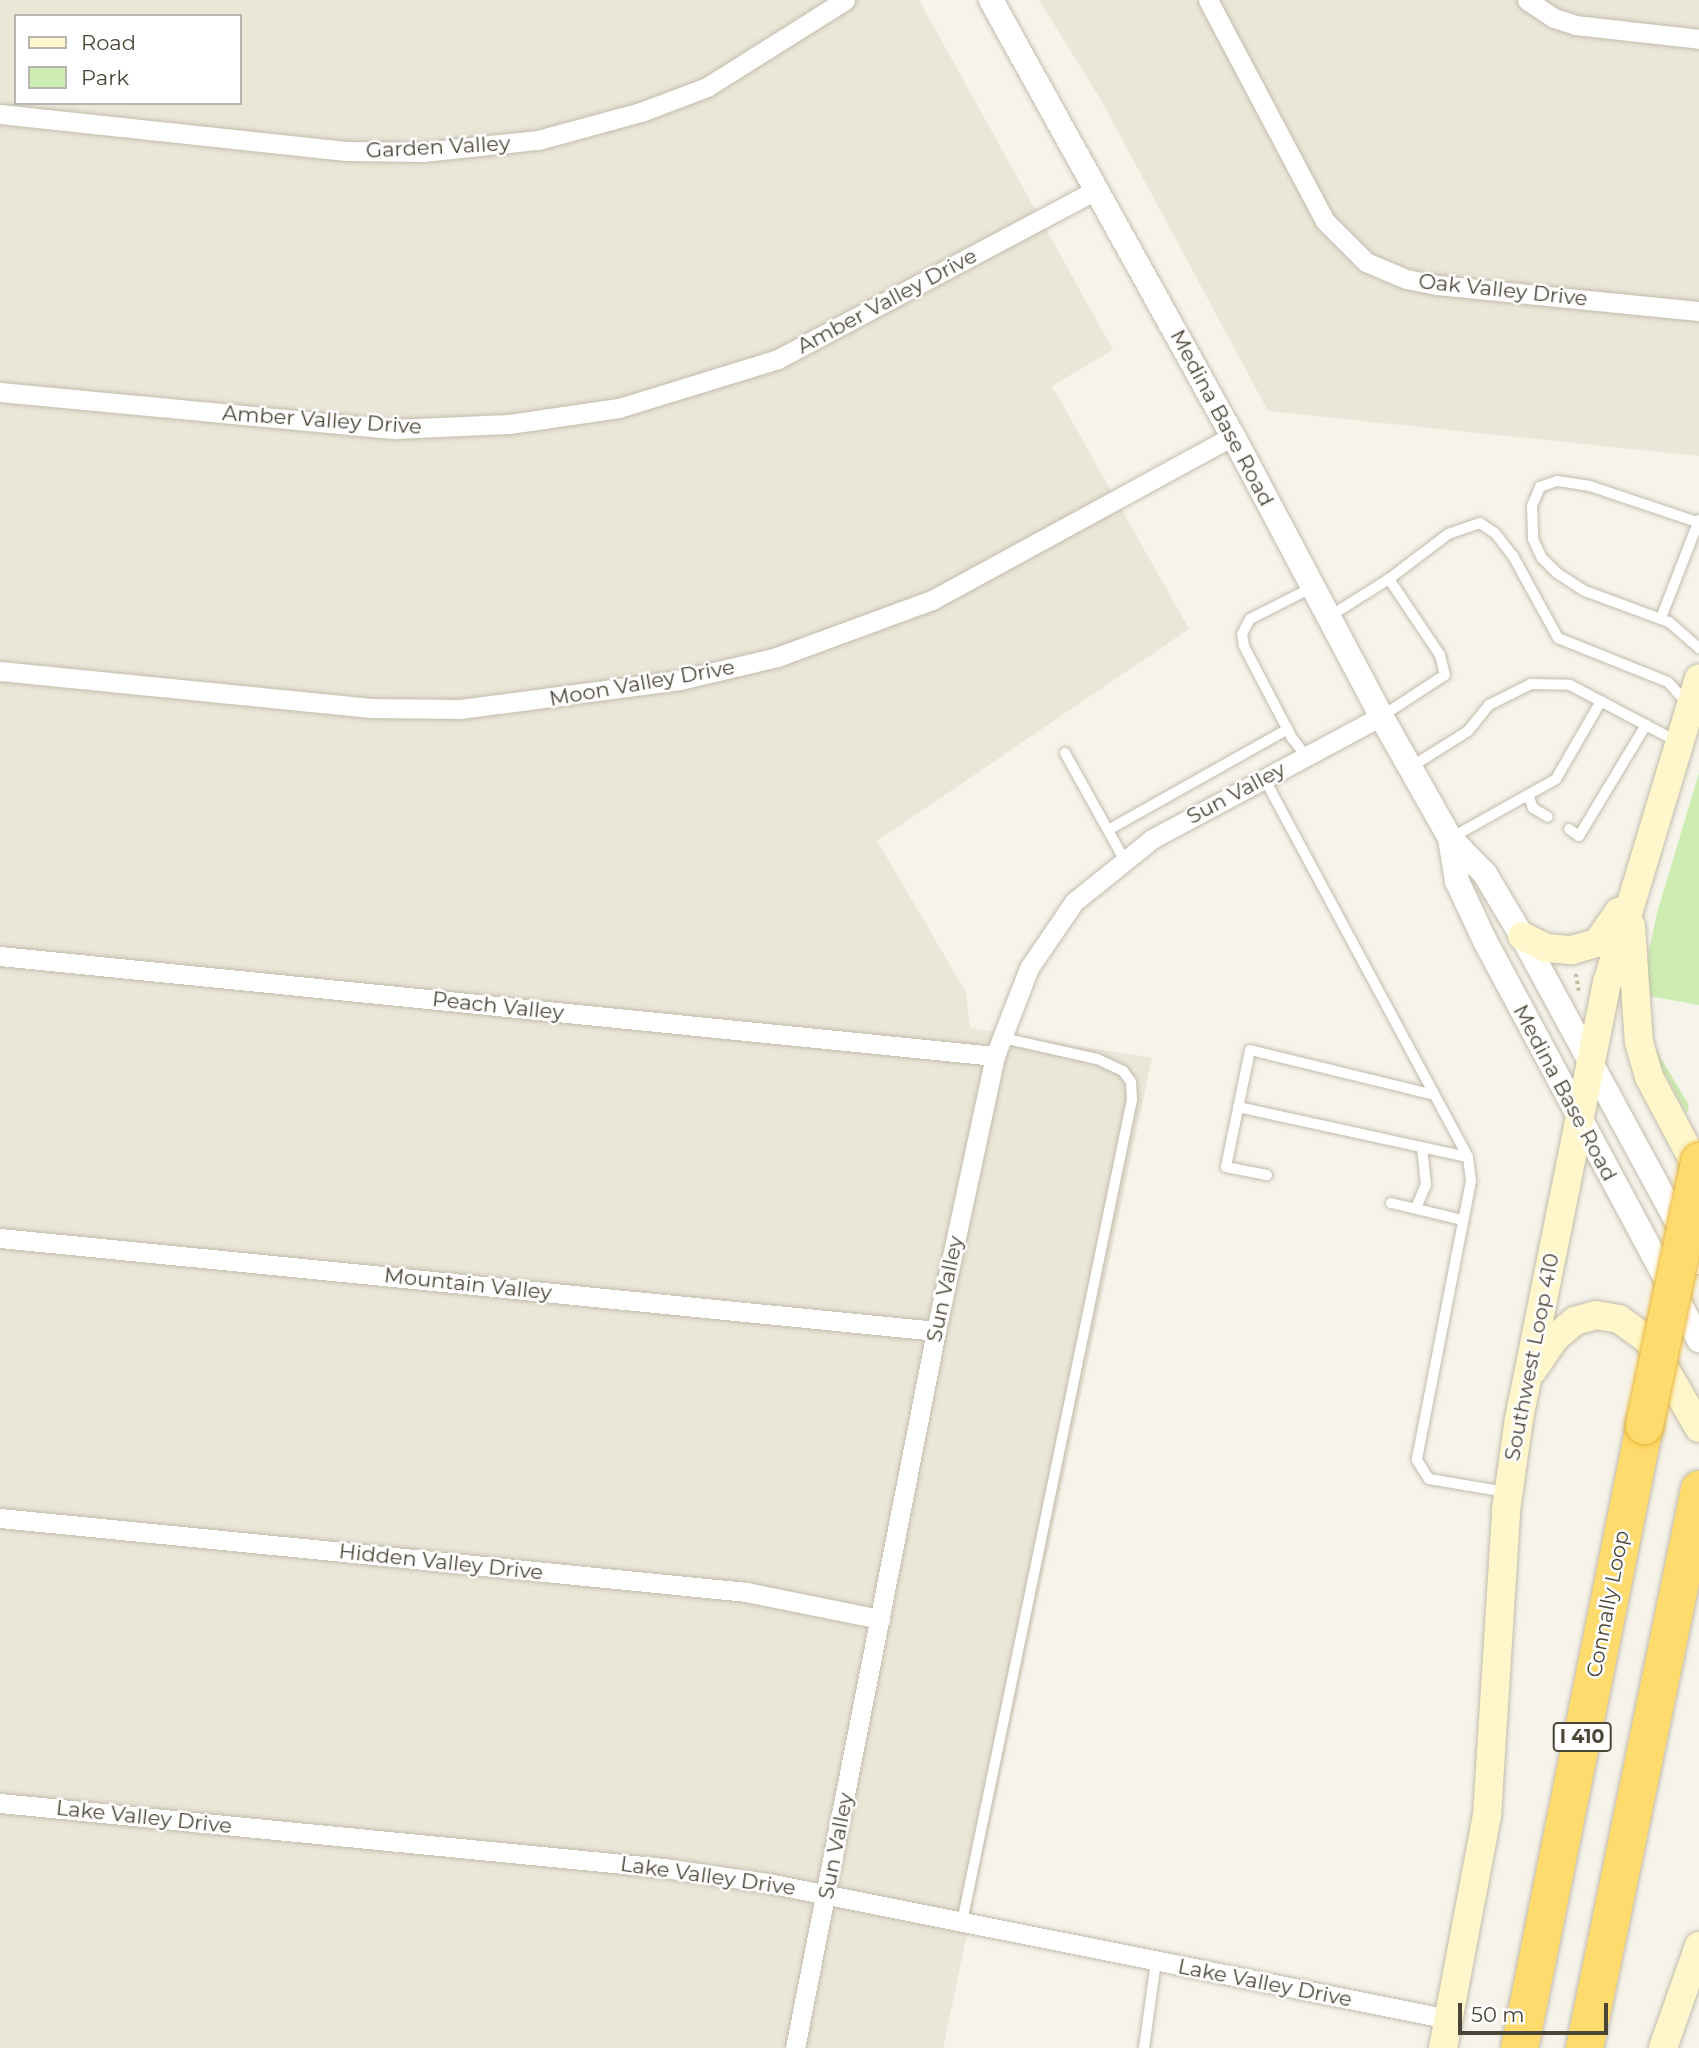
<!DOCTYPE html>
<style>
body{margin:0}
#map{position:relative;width:1699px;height:2048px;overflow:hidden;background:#f6f3ea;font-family:Montserrat,sans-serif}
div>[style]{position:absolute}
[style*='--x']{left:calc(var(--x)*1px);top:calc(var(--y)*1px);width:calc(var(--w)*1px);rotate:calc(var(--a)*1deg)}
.residential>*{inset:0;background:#eae6d8}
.green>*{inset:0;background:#ccecb1}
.path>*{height:3.5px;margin-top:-1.75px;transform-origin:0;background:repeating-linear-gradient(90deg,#c5ba9c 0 3.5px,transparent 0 7px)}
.roads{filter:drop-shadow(0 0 2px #c2bcac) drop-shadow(0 0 2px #c2bcac)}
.service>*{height:10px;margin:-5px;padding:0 5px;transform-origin:5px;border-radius:5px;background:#fff}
.minor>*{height:19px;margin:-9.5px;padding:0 9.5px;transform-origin:9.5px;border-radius:9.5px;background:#fff}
.tertiary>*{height:24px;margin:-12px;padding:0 12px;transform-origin:12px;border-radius:12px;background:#fff}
.secondary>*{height:28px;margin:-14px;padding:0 14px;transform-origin:14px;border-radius:14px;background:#fff7cb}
.motorway>*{height:37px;margin:-18.5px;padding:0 18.5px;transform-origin:18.5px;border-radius:18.5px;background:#ffda6c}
.bridges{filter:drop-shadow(0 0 2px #e7b433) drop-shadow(0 0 2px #e7b433)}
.motorway-bridge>*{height:37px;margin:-18.5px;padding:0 18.5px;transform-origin:18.5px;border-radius:18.5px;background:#ffda6c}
span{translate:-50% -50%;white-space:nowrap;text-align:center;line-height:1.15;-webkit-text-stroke:5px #fff;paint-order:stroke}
.shield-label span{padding:2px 5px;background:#fff;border:2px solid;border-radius:5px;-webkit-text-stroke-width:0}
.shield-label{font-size:19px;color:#4b4537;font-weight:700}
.street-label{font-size:21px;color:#4b4537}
.legend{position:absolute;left:14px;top:14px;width:228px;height:91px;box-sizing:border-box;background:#fff;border:2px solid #b7b5af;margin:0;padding:9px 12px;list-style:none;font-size:21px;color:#4b4537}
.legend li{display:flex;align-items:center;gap:14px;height:35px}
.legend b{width:35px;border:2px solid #b7b5af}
.scale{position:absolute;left:1458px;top:2003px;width:150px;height:32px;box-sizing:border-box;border:4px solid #4b4537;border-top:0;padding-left:9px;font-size:21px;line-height:24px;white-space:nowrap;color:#4b4537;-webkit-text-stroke:5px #fff;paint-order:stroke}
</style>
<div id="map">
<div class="residential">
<i style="clip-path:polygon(evenodd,0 0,919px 0,1113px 350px,1052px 386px,1189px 629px,877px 841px,966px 992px,970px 1028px,1152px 1058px,943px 2048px,0 2048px,0 0,16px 16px,240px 16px,240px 103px,16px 103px,16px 16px)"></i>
<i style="clip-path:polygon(1039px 0,1699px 0,1699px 456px,1268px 411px,1101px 100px)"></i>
</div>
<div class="green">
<i style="clip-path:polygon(1699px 773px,1699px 1005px,1649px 996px,1646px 1016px,1655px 1048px,1689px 1105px,1687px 1114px,1650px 1047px,1641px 988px,1657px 913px)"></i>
</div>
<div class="path">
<i style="--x:1576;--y:974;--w:17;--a:80"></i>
</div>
<div class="roads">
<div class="service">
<i style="--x:1697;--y:522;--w:113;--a:-161.4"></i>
<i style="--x:1590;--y:486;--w:33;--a:-171"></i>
<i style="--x:1557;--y:481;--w:18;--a:161"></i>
<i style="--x:1540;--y:487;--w:21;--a:113"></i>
<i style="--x:1532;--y:506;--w:33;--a:88"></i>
<i style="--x:1533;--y:539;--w:21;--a:65"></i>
<i style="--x:1542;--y:558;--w:21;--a:45"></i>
<i style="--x:1557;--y:573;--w:33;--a:33"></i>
<i style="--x:1585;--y:591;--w:90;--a:20.3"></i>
<i style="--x:1669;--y:622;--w:40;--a:41"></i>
<i style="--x:1330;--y:616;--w:70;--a:-32.1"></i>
<i style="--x:1389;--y:579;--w:74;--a:-37.3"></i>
<i style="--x:1448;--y:534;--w:34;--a:-19"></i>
<i style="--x:1480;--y:523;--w:18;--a:34"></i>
<i style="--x:1495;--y:533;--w:29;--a:52"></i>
<i style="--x:1513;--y:556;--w:94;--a:61.2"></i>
<i style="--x:1558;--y:638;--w:118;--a:21.8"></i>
<i style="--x:1668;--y:682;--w:27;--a:48"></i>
<i style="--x:1661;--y:618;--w:105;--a:-68.8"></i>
<i style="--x:1382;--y:716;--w:75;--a:-33.1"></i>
<i style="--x:1445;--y:675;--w:21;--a:-104"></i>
<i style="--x:1440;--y:655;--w:92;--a:-123.9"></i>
<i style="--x:1065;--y:753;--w:121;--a:60.9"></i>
<i style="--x:1306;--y:756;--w:23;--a:-128"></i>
<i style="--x:1292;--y:738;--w:104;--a:-117.6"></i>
<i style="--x:1244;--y:646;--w:12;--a:-99"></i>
<i style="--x:1242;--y:634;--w:17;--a:-62"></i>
<i style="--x:1250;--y:619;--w:71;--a:-26.9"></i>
<i style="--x:1411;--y:767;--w:67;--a:-32.3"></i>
<i style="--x:1468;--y:731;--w:33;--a:-51"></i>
<i style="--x:1489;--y:705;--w:47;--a:-26.6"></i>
<i style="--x:1531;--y:684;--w:39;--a:1"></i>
<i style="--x:1570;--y:685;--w:120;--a:27.8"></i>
<i style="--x:1264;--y:778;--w:430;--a:61.7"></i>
<i style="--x:1468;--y:1157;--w:24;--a:83"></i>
<i style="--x:1471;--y:1181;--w:284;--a:101"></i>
<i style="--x:1417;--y:1460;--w:22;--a:58"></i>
<i style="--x:1429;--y:1479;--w:78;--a:9.6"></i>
<i style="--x:1528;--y:795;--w:14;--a:69"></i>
<i style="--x:1533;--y:808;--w:17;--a:31"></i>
<i style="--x:1110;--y:829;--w:204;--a:-29.3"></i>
<i style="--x:1569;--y:829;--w:12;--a:35"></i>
<i style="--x:1579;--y:836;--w:130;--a:-58.9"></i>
<i style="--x:1451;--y:838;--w:120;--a:-29.3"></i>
<i style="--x:1556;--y:779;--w:90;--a:-60"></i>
<i style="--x:1238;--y:1107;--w:235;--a:12.3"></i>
<i style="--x:1267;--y:1175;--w:42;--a:-169"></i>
<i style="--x:1226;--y:1167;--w:119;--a:-78.4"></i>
<i style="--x:1250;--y:1050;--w:190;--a:13.7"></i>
<i style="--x:1391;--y:1203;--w:74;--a:13.3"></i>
<i style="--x:1416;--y:1208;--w:25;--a:-67"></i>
<i style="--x:1426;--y:1185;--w:38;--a:-96"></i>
<i style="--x:962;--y:1922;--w:839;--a:-78.32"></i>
<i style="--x:1132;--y:1100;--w:18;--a:-93"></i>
<i style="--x:1131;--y:1082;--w:14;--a:-126"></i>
<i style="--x:1123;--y:1071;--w:29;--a:-155"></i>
<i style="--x:1097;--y:1059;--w:96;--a:-167.4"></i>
<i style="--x:1144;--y:2048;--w:87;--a:-82.1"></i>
</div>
<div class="minor">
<i style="--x:1208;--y:0;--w:250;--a:62.1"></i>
<i style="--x:1325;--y:221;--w:58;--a:45"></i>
<i style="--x:1366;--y:262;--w:43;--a:23"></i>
<i style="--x:1406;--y:279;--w:32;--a:11"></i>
<i style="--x:1437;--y:285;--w:263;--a:5.7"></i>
<i style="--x:1527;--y:0;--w:32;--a:34"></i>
<i style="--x:1554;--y:18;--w:22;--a:18"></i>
<i style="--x:1575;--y:25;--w:125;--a:6.4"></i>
<i style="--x:0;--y:114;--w:348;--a:6.1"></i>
<i style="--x:346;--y:151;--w:77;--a:0.7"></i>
<i style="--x:423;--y:152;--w:116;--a:-6"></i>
<i style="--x:538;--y:140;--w:107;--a:-15.2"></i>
<i style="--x:641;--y:112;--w:71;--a:-20.7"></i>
<i style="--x:707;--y:87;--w:163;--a:-32.2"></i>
<i style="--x:0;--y:392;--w:397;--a:5.4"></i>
<i style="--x:395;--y:429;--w:114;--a:-2.5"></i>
<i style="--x:509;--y:424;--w:111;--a:-8.3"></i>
<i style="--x:619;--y:408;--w:166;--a:-17.1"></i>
<i style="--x:778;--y:359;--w:362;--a:-28"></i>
<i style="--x:0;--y:671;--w:373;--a:5.7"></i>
<i style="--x:371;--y:708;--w:89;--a:0.6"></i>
<i style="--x:460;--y:709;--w:222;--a:-7.5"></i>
<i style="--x:680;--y:680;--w:100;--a:-13.3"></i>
<i style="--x:777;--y:657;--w:165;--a:-20.2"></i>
<i style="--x:932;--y:600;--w:343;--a:-28.6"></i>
<i style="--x:0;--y:956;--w:1000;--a:5.74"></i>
<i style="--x:0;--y:1238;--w:941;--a:5.67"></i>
<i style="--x:0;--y:1518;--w:750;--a:5.66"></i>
<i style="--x:746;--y:1592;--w:137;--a:11.4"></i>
<i style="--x:0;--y:1803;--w:667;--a:5.59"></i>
<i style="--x:664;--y:1868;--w:105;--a:8.2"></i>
<i style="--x:768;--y:1883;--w:694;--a:11.29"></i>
<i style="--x:795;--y:2048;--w:731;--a:-78.87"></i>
<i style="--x:936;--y:1331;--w:281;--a:-77.9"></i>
<i style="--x:995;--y:1056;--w:94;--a:-68.9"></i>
<i style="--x:1029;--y:968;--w:80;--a:-55.7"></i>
<i style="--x:1074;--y:902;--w:100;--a:-38.9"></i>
<i style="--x:1152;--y:839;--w:260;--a:-28.2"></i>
</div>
<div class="tertiary">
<i style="--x:991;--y:0;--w:499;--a:61"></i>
<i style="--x:1233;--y:436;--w:317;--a:62.1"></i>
<i style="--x:1381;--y:716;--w:140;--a:60.5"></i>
<i style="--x:1450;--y:838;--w:50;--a:45.8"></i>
<i style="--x:1485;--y:874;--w:72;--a:59.2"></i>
<i style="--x:1522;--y:936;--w:371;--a:61.5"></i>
<i style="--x:1450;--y:838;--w:44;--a:80.8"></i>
<i style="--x:1457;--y:881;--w:66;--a:65"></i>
<i style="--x:1485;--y:941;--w:453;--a:61.8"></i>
</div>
<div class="secondary">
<i style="--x:1631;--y:926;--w:116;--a:86.1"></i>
<i style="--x:1639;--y:1042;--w:36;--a:74"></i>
<i style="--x:1649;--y:1077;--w:106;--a:62"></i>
<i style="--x:1522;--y:936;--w:28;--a:26"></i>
<i style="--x:1547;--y:948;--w:25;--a:5"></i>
<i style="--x:1572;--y:950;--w:26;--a:-16"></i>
<i style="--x:1597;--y:943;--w:38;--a:-55"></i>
<i style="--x:1533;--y:1370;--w:37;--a:-56"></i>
<i style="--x:1554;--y:1339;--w:28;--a:-41"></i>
<i style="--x:1575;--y:1321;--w:22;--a:-16"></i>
<i style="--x:1596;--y:1315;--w:23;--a:10"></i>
<i style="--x:1619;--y:1319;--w:37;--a:36"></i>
<i style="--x:1649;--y:1341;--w:100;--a:60.1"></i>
<i style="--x:1443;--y:2048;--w:236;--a:-79.3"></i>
<i style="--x:1487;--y:1816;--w:307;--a:-86.4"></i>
<i style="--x:1506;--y:1510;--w:92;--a:-81.9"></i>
<i style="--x:1519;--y:1419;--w:445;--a:-78.6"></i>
<i style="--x:1607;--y:983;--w:318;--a:-73.2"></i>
<i style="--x:1663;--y:2048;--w:108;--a:-70.6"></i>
</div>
<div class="motorway">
<i style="--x:1519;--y:2048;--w:635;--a:-78.65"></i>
<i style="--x:1584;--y:2048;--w:571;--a:-78.38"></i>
</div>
</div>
<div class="bridges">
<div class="motorway-bridge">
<i style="--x:1644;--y:1425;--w:270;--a:-78.2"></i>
</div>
</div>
<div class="shield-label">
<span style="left:1582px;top:1737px">I 410</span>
</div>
<div class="street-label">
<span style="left:438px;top:147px;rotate:-3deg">Garden Valley</span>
<span style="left:1503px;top:290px;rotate:6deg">Oak Valley Drive</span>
<span style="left:887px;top:301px;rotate:-28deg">Amber Valley Drive</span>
<span style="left:1222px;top:418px;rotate:62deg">Medina Base Road</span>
<span style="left:322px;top:420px;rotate:4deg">Amber Valley Drive</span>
<span style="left:642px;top:683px;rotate:-10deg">Moon Valley Drive</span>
<span style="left:1236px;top:793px;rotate:-28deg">Sun Valley</span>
<span style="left:498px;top:1006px;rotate:6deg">Peach Valley</span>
<span style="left:1565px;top:1093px;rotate:62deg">Medina Base Road</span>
<span style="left:468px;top:1284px;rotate:6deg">Mountain Valley</span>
<span style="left:945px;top:1289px;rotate:-78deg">Sun Valley</span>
<span style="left:1532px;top:1357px;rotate:-79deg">Southwest Loop 410</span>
<span style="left:441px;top:1562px;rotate:6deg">Hidden Valley Drive</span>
<span style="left:1608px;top:1604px;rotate:-79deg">Connally Loop</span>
<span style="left:144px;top:1817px;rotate:6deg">Lake Valley Drive</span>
<span style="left:836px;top:1846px;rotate:-79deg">Sun Valley</span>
<span style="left:708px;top:1876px;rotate:8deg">Lake Valley Drive</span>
<span style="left:1265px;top:1983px;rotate:11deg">Lake Valley Drive</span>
</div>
<ul class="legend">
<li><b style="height:9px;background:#fff7cb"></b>Road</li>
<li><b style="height:19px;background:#ccecb1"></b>Park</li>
</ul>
<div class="scale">50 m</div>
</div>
